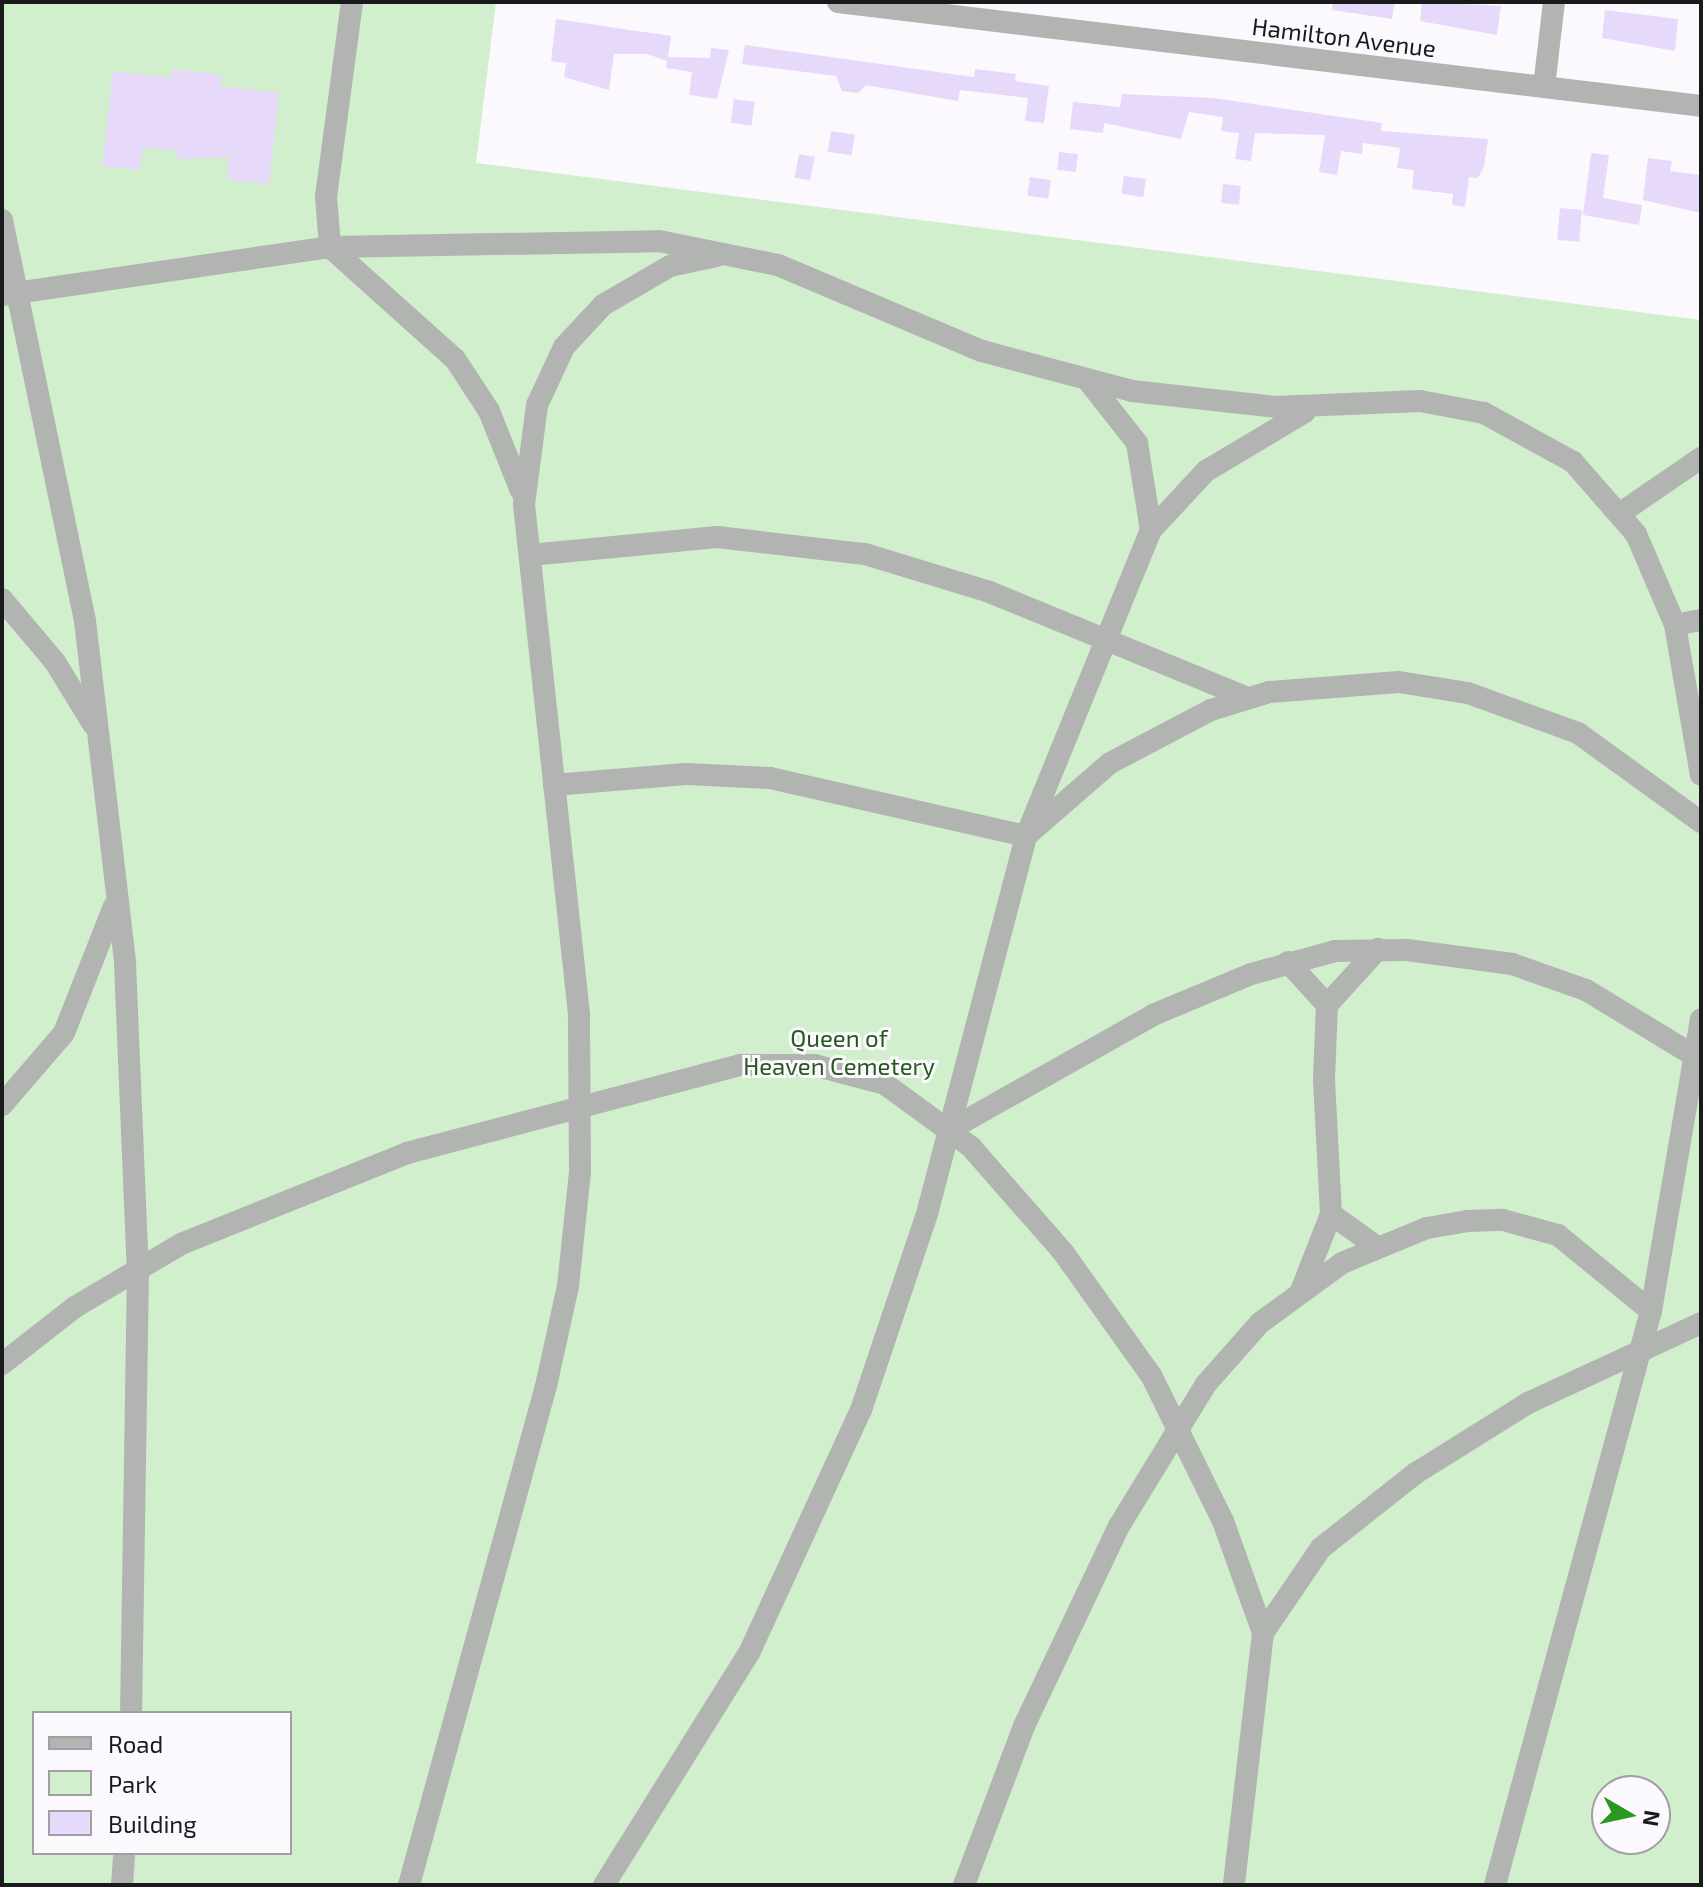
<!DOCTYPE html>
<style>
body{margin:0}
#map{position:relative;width:1703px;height:1887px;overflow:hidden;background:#fbf9fe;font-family:"Exo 2",sans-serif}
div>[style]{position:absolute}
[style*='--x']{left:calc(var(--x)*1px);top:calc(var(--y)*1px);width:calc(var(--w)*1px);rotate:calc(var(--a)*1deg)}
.green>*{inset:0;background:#d1eecd}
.building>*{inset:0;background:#e7d9fa;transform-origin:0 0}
.minor>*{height:22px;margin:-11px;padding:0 11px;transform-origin:11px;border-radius:11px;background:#b2b4b2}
span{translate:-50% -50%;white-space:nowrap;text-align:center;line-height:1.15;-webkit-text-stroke:6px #fbf9fe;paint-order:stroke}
.street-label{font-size:24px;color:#1a191c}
.park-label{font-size:24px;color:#255a1e}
.frame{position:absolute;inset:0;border:4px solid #1a191c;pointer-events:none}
.legend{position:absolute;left:32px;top:1711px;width:260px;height:144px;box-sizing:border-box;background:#fbf9fe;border:2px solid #a19fa4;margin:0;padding:10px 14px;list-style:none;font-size:24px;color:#1a191c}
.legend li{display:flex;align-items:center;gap:16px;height:40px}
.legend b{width:40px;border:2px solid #a19fa4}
.north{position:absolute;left:1591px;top:1775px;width:80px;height:80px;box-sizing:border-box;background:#fbf9fe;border:2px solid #a19fa4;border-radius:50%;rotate:99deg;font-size:22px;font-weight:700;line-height:32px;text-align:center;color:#1a191c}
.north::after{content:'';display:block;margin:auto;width:28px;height:36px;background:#2d9721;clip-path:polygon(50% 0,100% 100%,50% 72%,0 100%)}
</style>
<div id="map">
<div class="green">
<i style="clip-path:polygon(evenodd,2px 2px,496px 2px,476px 163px,1701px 320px,1701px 1885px,2px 1885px,2px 2px,34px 1713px,290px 1713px,290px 1853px,34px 1853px,34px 1713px,2px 2px,1607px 1791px,1655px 1791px,1655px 1839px,1607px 1839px,1607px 1791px)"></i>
</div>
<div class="building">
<i style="clip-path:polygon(1333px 2px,1395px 2px,1392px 19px,1332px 10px)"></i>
<i style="clip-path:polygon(1422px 2px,1501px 6px,1497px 35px,1420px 21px)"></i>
<i style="clip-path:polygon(1605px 10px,1678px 19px,1675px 51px,1602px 38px)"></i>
<i style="clip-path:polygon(556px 19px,671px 36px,668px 57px,710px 58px,711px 48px,729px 50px,717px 99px,689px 95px,692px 72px,666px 68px,667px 61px,647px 54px,614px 54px,609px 90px,564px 77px,566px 63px,551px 61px)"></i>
<i style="clip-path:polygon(745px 45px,974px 77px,975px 69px,1016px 74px,1015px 81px,1049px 86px,1044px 123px,1025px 121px,1028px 98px,960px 90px,958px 101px,866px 85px,858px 93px,842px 91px,836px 76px,742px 64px)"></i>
<i style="clip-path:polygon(172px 69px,222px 75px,221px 86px,279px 93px,269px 184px,227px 179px,229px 157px,177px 159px,178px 151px,143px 147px,140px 170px,102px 166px,113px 71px,171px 78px)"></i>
<i style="clip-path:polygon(1122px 94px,1213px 98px,1382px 123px,1381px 131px,1488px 139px,1484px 167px,1478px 178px,1469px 177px,1465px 207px,1452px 205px,1453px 194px,1412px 189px,1414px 170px,1397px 168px,1400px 148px,1363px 143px,1362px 154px,1341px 151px,1337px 175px,1319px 172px,1325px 135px,1255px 133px,1251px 161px,1235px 159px,1239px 133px,1221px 131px,1223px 117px,1189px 112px,1181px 139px,1104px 123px,1103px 133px,1070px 129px,1073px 102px,1120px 107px)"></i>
<i style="left:734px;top:99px;width:21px;height:24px;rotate:8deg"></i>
<i style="left:831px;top:131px;width:24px;height:21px;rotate:9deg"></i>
<i style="left:1059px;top:152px;width:19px;height:18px;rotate:6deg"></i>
<i style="clip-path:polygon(1591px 153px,1609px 155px,1603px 198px,1642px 205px,1639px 225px,1583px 215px)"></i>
<i style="left:799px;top:154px;width:16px;height:24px;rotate:11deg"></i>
<i style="clip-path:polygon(1648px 158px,1672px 161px,1670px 171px,1701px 175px,1701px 213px,1643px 200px)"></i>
<i style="left:1124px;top:176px;width:22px;height:18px;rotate:8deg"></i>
<i style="left:1030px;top:177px;width:21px;height:19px;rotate:8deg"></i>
<i style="left:1223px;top:184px;width:18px;height:19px;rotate:6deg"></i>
<i style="left:1560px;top:208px;width:22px;height:32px;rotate:5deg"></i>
</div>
<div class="minor">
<i style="--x:352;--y:2;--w:196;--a:97.6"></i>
<i style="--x:326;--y:196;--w:51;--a:85.5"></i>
<i style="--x:330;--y:247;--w:168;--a:41.9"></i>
<i style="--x:455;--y:359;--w:62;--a:56.8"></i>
<i style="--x:489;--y:411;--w:86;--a:68.2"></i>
<i style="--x:838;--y:2;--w:869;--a:6.87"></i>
<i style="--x:1544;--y:87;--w:86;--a:-83.3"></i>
<i style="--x:2;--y:220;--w:409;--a:78.3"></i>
<i style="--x:85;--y:621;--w:345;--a:83.3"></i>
<i style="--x:125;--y:964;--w:306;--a:87.6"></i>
<i style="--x:138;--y:1270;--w:443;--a:90.9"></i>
<i style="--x:2;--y:295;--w:331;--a:-8.3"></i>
<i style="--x:330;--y:247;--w:329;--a:-1"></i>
<i style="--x:659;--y:241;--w:121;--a:11.4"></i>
<i style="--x:778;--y:265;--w:221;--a:22.9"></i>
<i style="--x:982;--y:351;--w:155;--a:14.9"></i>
<i style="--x:1132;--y:391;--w:145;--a:6.3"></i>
<i style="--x:1276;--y:407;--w:144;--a:-2.4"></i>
<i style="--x:1420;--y:401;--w:65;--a:10.6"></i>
<i style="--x:1484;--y:413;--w:102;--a:28.8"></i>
<i style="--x:1573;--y:462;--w:96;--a:48.8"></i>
<i style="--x:1636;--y:534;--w:99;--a:66.8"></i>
<i style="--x:1675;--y:625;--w:152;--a:80.2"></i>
<i style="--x:1089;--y:382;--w:78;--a:51.8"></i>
<i style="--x:1137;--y:443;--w:88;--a:80.9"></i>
<i style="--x:1622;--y:512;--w:96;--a:-34.4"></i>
<i style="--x:530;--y:555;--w:188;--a:-5.5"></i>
<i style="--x:717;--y:537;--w:149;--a:6.6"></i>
<i style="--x:865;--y:554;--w:127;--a:16.9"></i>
<i style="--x:987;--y:591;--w:279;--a:22.3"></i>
<i style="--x:2;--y:599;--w:82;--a:49.9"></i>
<i style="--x:55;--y:662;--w:73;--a:58.5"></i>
<i style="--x:1675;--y:625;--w:26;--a:-11"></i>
<i style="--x:554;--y:785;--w:132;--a:-4.8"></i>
<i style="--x:686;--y:774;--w:84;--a:2.7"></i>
<i style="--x:770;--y:778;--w:262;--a:12.8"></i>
<i style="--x:1026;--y:836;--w:111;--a:-41"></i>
<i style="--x:1110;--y:763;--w:114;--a:-27.7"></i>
<i style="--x:1211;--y:710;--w:61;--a:-17.2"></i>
<i style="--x:1269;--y:692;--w:130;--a:-4.4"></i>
<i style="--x:1399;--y:682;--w:70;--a:9.1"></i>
<i style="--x:1468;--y:693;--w:117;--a:20"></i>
<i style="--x:1578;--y:733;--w:152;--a:35.9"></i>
<i style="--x:1288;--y:962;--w:58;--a:47.8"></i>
<i style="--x:2;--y:1105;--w:95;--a:-49.3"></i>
<i style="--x:64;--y:1033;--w:136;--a:-68.5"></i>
<i style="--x:951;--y:1129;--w:232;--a:-29.4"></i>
<i style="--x:1153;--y:1015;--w:106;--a:-22.7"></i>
<i style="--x:1251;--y:974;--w:87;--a:-15.3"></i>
<i style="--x:1335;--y:951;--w:72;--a:-0.8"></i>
<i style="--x:1407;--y:950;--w:106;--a:7.6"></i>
<i style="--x:1512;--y:964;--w:78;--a:19.4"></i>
<i style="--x:1586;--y:990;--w:135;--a:31.3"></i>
<i style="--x:1377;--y:1247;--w:57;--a:-144.3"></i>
<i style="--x:1331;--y:1214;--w:135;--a:-93"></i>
<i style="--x:1324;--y:1079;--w:74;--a:-87.7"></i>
<i style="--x:1327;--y:1005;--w:76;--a:-47.7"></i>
<i style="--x:1301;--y:1291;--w:83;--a:-68.7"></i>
<i style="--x:2;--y:1364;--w:93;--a:-38"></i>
<i style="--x:75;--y:1307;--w:123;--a:-30.7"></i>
<i style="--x:181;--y:1244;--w:244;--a:-21.9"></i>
<i style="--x:407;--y:1153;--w:345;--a:-14.8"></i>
<i style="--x:741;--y:1065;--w:73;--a:0"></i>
<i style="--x:814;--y:1065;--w:73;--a:15"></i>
<i style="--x:885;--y:1084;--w:107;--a:36.2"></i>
<i style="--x:971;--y:1147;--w:140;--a:48.8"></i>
<i style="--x:1063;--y:1252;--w:153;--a:54.5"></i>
<i style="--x:1152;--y:1377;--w:161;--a:63.8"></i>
<i style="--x:1223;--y:1521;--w:119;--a:70.3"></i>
<i style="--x:1263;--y:1633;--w:254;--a:96.6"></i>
<i style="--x:1263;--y:1633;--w:103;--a:-55.7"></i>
<i style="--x:1321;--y:1548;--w:121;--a:-38.3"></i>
<i style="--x:1416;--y:1473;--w:132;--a:-32"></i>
<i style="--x:1528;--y:1403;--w:191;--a:-24.8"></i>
<i style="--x:122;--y:1885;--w:32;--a:-86"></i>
<i style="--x:409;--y:1885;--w:517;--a:-74.65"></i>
<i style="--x:546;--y:1386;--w:102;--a:-77.6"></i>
<i style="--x:568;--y:1286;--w:116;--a:-84"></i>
<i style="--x:580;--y:1171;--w:157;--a:-90.4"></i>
<i style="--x:579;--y:1014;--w:513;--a:-96.16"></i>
<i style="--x:524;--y:504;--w:100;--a:-82.5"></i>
<i style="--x:537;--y:405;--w:64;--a:-65"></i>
<i style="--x:564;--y:347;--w:57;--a:-47.1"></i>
<i style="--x:603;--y:305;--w:78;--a:-30.2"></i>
<i style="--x:670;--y:266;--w:48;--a:-12"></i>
<i style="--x:604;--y:1885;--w:276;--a:-58"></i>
<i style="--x:750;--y:1651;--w:265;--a:-65.3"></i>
<i style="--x:861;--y:1410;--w:207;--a:-71.4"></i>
<i style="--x:927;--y:1214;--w:391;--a:-75.3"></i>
<i style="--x:1026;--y:836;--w:331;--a:-67.8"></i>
<i style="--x:1151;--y:530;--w:81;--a:-47"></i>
<i style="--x:1206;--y:471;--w:115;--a:-30.8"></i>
<i style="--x:964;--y:1885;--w:170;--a:-69.3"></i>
<i style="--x:1024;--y:1726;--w:221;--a:-64.6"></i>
<i style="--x:1119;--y:1526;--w:167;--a:-58.5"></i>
<i style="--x:1206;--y:1384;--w:81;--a:-48.5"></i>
<i style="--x:1260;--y:1323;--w:102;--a:-36.2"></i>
<i style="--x:1342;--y:1263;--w:92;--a:-22.4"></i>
<i style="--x:1427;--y:1228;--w:42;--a:-9.7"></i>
<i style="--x:1468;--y:1221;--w:35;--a:-2"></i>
<i style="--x:1503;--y:1220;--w:57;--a:15.3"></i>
<i style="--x:1558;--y:1235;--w:120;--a:39.3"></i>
<i style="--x:1495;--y:1885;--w:595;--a:-74.8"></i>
<i style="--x:1651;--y:1311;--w:296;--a:-80.3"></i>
</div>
<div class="street-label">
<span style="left:1344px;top:37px;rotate:7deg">Hamilton Avenue</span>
</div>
<div class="park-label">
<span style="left:839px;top:1052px">Queen of<br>Heaven Cemetery</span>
</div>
<div class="frame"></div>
<ul class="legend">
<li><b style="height:10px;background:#b2b4b2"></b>Road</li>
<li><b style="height:22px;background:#d1eecd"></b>Park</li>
<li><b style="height:22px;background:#e7d9fa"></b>Building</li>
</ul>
<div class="north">N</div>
</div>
